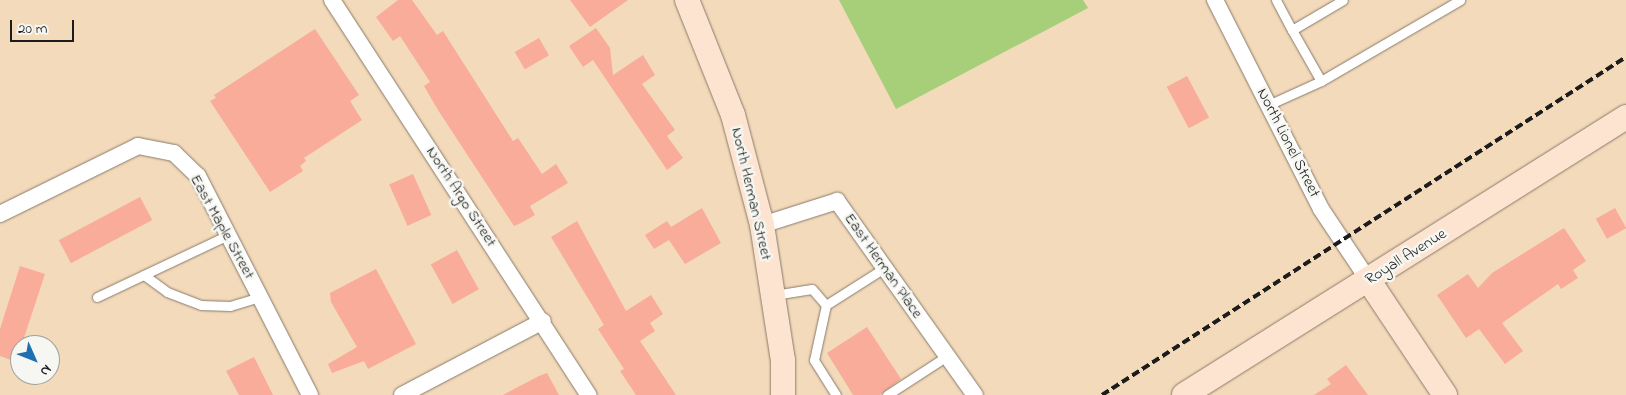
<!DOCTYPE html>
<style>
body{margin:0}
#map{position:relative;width:1626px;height:395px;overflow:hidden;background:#f3daba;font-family:"Indie Flower",sans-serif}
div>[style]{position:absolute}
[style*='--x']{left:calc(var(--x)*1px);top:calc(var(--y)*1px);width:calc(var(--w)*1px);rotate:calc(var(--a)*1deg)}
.green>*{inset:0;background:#a7cf79}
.building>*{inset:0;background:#f9ac99;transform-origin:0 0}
.roads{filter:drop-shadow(0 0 1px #887b6b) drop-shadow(0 0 1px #887b6b)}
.lane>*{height:9px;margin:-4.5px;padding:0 4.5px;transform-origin:4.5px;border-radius:4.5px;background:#fff}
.street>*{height:16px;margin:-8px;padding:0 8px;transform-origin:8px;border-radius:8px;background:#fff}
.secondary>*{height:24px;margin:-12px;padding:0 12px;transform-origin:12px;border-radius:12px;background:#fde4d1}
.rail>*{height:4px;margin-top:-2px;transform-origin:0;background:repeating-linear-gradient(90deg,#1c1c1c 0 8px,transparent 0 12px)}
span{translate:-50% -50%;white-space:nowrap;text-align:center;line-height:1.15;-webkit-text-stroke:5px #f6f6f2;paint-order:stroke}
.street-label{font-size:16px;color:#1c1c1c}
.north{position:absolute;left:10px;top:335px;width:50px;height:50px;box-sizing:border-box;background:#f6f6f2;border:1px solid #9f9f9c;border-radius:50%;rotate:134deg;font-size:14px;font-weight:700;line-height:20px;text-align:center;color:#1c1c1c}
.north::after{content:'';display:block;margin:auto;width:18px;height:22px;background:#1f6fb2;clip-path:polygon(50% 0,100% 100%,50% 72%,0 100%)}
.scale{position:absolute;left:10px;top:20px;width:64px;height:22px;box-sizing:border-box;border:2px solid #1c1c1c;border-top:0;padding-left:6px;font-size:15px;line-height:18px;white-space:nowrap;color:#1c1c1c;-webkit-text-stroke:4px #f6f6f2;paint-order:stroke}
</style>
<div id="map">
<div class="green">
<i style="clip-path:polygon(839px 0,1083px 0,1088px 8px,896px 109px)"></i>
</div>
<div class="building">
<i style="clip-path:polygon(398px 0,412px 0,437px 35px,443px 31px,513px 141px,518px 138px,542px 174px,556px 164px,568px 183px,530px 206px,535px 215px,519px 224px,514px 226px,438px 110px,424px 86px,430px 82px,400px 36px,393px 41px,376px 17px)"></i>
<i style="clip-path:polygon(570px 0,628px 0,590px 27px)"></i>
<i style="clip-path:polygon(596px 28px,610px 48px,613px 75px,643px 55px,655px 75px,642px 84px,675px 130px,667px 136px,683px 158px,667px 170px,593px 60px,583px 67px,569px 46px)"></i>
<i style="clip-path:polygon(315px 29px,359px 95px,350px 101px,362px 120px,304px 158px,306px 161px,300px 166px,303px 171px,270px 192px,210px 101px,216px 98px,214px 95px)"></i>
<i style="left:539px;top:38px;width:20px;height:28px;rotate:60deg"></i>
<i style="left:1187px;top:76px;width:47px;height:23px;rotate:62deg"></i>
<i style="left:413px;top:174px;width:45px;height:26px;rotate:66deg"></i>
<i style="left:140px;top:197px;width:26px;height:92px;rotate:62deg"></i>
<i style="clip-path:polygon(702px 208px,721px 243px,685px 264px,669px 240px,654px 249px,645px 235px,667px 221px,671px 227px)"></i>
<i style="left:1615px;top:208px;width:23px;height:22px;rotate:61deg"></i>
<i style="clip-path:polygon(577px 221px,626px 311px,651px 295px,663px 314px,650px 323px,655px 331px,640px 341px,676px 395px,636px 395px,620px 371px,624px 369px,598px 329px,604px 325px,551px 237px)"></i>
<i style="clip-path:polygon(1564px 228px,1586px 261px,1573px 270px,1578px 278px,1561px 289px,1558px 284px,1502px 323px,1523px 351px,1505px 364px,1479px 329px,1466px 338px,1437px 295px,1468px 274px,1478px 288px,1492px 273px)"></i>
<i style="left:457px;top:250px;width:45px;height:30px;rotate:61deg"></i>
<i style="clip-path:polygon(20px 266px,45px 274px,16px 362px,0 356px,0 329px)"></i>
<i style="clip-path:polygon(376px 269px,416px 344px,368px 369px,364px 361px,332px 373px,328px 364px,357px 347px,331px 302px,330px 293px)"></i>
<i style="clip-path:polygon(867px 327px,901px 379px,880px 395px,853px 395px,827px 353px)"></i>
<i style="clip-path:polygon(254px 357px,273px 395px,239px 395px,226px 371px)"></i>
<i style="clip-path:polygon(1346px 365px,1368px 395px,1314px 395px,1331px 384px,1327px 379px)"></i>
<i style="clip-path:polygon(547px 373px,559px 395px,503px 395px,539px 376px)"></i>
</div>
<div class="roads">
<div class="lane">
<i style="--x:1276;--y:0;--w:34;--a:62"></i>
<i style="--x:1321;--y:81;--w:59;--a:-119.6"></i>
<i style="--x:1292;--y:30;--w:59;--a:-30.5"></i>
<i style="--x:1268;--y:105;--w:58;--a:-24.4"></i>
<i style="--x:1321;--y:81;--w:161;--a:-30.2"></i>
<i style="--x:144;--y:275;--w:29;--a:36"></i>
<i style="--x:167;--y:292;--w:36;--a:21"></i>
<i style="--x:201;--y:305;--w:29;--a:2"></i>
<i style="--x:230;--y:306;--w:31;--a:-17"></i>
<i style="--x:774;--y:295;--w:38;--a:-9"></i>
<i style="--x:812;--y:289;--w:21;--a:49"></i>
<i style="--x:97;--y:297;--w:145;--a:-25.3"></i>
<i style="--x:836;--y:395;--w:41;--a:-122.2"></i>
<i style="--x:814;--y:360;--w:56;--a:-77.7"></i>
<i style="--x:826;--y:305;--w:69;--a:-32.5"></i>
<i style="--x:887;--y:395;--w:72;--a:-33"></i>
</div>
<div class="street">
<i style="--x:332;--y:0;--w:471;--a:57"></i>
<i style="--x:1215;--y:0;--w:234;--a:63.1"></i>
<i style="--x:1321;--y:209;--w:87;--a:56.3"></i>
<i style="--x:0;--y:214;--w:154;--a:-26.2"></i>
<i style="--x:138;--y:146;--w:37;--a:11"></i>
<i style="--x:174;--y:153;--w:33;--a:44"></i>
<i style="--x:198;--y:176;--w:246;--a:62.9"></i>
<i style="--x:762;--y:225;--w:79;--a:-17.7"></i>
<i style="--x:837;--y:201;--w:238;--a:54.6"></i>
<i style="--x:402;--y:395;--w:159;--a:-27.7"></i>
</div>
<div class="secondary">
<i style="--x:687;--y:0;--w:124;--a:68.2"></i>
<i style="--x:733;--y:115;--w:114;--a:75.2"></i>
<i style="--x:762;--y:225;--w:137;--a:81.2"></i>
<i style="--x:783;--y:360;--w:35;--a:90"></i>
<i style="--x:1369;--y:281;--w:137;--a:56.3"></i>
<i style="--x:1184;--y:395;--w:522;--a:-32.17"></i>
</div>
</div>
<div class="rail">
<i style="--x:1102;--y:395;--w:624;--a:-32.82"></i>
</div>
<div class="street-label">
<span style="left:1288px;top:143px;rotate:63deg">North Lionel Street</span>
<span style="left:751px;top:194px;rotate:77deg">North Herman Street</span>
<span style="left:461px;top:197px;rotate:57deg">North Argo Street</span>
<span style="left:222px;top:227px;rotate:61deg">East Maple Street</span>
<span style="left:1406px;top:257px;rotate:-32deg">Royall Avenue</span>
<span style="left:883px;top:266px;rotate:55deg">East Herman Place</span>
</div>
<div class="north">N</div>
<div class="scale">20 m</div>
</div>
